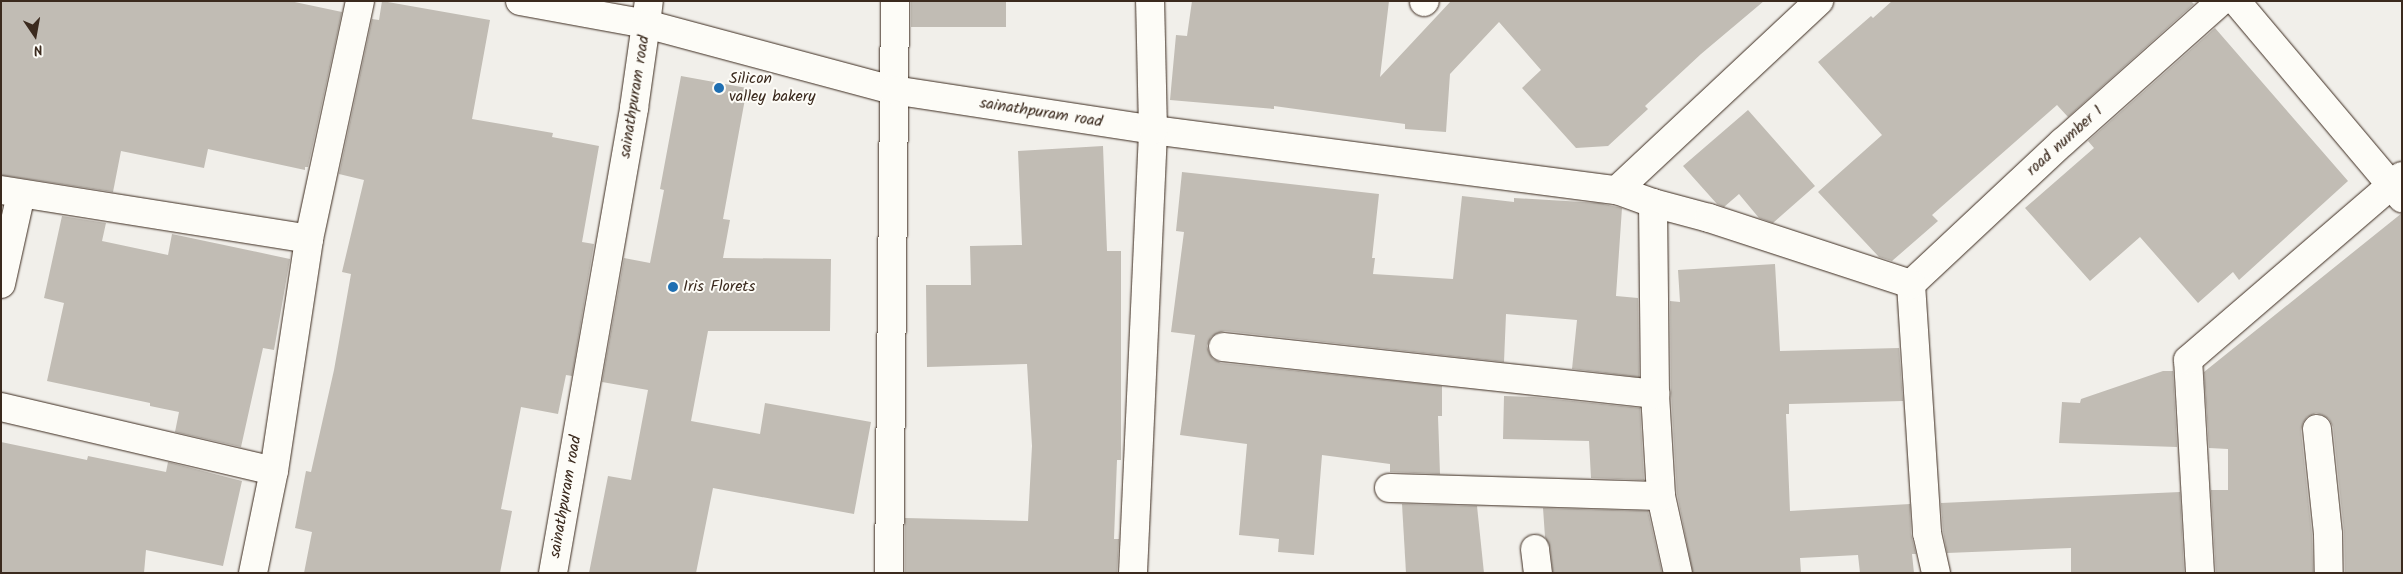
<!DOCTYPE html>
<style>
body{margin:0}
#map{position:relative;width:2403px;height:574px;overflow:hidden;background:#f1efea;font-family:Kalam,sans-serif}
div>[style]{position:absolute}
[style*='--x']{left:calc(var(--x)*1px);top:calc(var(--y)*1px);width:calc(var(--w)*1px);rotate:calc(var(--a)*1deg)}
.building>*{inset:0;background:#c1bcb4;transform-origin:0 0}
.roads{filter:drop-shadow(0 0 1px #3b2a1e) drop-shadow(0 0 1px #3b2a1e)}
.minor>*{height:28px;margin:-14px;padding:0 14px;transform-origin:14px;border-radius:14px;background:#fdfcf7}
.tertiary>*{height:28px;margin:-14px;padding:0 14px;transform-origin:14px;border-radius:14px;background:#fdfcf7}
.dots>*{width:14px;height:14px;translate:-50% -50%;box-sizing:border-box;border:2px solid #fdfcf7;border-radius:50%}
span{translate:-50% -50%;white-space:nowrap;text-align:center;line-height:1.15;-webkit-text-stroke:4px #fdfcf7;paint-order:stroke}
.poi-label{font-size:16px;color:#3b2a1e}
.left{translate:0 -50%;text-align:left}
.street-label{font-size:16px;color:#3b2a1e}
.frame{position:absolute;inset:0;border:2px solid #3b2a1e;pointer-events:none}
.north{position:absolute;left:10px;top:10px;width:50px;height:50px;-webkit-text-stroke:4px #fdfcf7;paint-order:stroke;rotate:168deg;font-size:14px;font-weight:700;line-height:20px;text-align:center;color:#3b2a1e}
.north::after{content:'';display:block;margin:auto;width:18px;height:22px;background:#3b2a1e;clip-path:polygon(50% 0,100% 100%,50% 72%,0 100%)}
</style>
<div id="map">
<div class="building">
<i style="clip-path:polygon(1px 1px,290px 1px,342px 12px,308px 167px,305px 167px,305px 170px,208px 149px,204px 168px,121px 151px,113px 192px,1px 175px)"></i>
<i style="clip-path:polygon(382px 1px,490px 20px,472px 119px,553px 133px,552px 137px,599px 146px,582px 242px,594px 244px,572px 376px,566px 375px,558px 414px,521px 407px,501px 509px,512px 511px,500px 573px,304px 573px,312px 532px,295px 528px,306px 471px,311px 472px,334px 370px,351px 274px,342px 272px,364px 180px,339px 174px,372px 19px,379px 20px)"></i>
<i style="left:911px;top:1px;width:95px;height:26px"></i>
<i style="clip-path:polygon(1192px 1px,1389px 1px,1380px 77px,1451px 1px,1764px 1px,1701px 54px,1645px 106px,1648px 109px,1608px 146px,1576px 148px,1522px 88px,1541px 70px,1499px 22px,1450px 74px,1446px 132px,1405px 129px,1405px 124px,1274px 106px,1274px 109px,1170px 100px,1176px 35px,1187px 36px)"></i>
<i style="clip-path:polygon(1892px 1px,2191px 1px,2194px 4px,2068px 117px,2057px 105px,1932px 215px,1938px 221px,1892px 261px,1879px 257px,1818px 192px,1882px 135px,1818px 62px,1871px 16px,1873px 18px)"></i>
<i style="clip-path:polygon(2215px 28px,2348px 181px,2239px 280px,2233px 272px,2198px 303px,2140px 237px,2090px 281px,2025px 208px,2094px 148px,2088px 141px)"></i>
<i style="clip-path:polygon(681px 76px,747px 88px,723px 219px,730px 220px,723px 258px,831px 259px,830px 331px,708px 331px,691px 421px,760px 434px,765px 403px,871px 422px,854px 514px,713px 488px,696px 573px,589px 573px,608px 476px,631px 480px,648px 390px,602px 382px,624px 258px,650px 263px,664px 190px,660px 189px)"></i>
<i style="clip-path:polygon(1748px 110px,1815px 186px,1773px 223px,1759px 218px,1739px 194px,1724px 207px,1717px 204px,1683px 166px)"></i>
<i style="clip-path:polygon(1103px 146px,1107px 251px,1121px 251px,1121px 460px,1117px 460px,1114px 539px,1119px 539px,1117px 573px,905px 573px,905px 518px,1028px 521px,1032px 446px,1027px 364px,927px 367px,926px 285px,971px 285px,970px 246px,1022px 245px,1018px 151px)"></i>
<i style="clip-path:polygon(1182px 172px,1379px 194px,1372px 258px,1375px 258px,1373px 274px,1453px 279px,1462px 196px,1514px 202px,1514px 198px,1599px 203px,1622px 208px,1616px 296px,1638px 298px,1639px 377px,1572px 369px,1577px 320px,1506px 314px,1504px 362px,1225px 331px,1217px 333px,1211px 337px,1207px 346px,1209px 353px,1213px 359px,1221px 363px,1442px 386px,1442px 416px,1438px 416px,1440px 474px,1390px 472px,1390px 464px,1322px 455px,1314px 555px,1278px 552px,1279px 539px,1239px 535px,1247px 444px,1180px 435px,1195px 335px,1171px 332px,1184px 232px,1176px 231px)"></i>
<i style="clip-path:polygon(2402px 213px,2402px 573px,2345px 573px,2344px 532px,2333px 427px,2329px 419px,2323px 415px,2316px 413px,2307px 417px,2303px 423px,2301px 431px,2312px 535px,2313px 573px,2216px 573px,2211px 490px,2228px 490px,2228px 449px,2209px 448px,2204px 372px)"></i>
<i style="clip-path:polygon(62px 216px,106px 223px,102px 241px,168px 255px,172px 234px,290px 259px,274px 350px,263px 348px,241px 447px,175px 432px,179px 412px,150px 406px,150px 403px,47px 381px,64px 303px,44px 298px)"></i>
<i style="clip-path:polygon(1775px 264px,1780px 351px,1899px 348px,1903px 401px,1789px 404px,1789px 414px,1786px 414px,1790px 511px,1910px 504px,1911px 534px,1916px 554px,1912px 554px,1914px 573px,1860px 573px,1858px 555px,1800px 558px,1801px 573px,1693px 573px,1677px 494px,1671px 393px,1670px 301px,1680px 302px,1678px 270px)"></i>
<i style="clip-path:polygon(2163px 371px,2173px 371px,2177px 447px,2059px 443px,2062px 402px,2080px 403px,2081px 399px)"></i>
<i style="clip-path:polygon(1504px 396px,1534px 397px,1640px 408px,1644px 480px,1591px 478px,1589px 441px,1503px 439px)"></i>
<i style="clip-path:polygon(1px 442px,87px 460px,88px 456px,166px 472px,168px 462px,242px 481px,223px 566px,146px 550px,144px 573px,1px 573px)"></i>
<i style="clip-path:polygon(2180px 492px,2184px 573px,2071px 573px,2071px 548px,1947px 553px,1943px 531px,1941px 503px)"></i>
<i style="clip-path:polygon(1402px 504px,1477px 506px,1484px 573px,1406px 573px)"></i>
<i style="clip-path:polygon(1543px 508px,1648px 511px,1662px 573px,1553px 573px,1550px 547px,1545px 537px)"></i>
</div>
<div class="roads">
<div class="minor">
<i style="--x:2236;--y:1;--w:258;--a:49.9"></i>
<i style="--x:1424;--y:2;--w:1;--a:-45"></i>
<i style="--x:646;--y:24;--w:23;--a:-83"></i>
<i style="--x:1;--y:190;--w:312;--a:9"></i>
<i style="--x:1617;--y:190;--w:277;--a:-43.1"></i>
<i style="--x:1653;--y:203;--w:191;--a:89.4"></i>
<i style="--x:1655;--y:394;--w:102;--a:86.6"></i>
<i style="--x:1661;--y:496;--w:79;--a:77.6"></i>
<i style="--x:1;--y:284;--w:92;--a:-77.5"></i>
<i style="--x:1911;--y:284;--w:208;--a:-43.1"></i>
<i style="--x:2063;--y:142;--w:212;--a:-41.7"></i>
<i style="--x:1911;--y:284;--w:250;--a:86.3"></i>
<i style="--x:1927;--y:533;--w:41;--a:77.3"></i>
<i style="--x:1223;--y:347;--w:435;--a:6.2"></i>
<i style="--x:1;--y:407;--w:280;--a:13.2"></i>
<i style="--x:2317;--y:429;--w:106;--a:84"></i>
<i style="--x:2328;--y:534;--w:39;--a:89"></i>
<i style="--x:1389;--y:488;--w:272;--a:1.7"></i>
<i style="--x:1535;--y:549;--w:24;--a:83"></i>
<i style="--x:253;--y:573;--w:104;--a:-78.4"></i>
<i style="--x:274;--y:471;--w:235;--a:-81.4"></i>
<i style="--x:309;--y:239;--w:243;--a:-77.9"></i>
<i style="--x:889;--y:573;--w:572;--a:-89.4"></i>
<i style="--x:1133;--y:573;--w:443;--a:-87.4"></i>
<i style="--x:1153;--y:130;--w:468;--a:7.4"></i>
<i style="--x:1617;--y:190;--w:38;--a:20"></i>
<i style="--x:1653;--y:203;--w:58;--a:15"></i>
<i style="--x:1709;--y:218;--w:213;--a:18.1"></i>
<i style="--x:2200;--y:573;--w:213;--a:-93.2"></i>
<i style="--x:2188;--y:360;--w:282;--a:-40.7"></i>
</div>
<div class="tertiary">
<i style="--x:520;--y:1;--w:128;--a:10.3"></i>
<i style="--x:553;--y:573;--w:472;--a:-80.1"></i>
<i style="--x:634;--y:108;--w:85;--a:-81.9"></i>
<i style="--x:646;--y:24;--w:256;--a:15"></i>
<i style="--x:893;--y:90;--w:263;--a:8.7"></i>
<i style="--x:1153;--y:130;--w:129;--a:-91.3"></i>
</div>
</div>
<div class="dots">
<i style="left:719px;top:88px;background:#1f6fb2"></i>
<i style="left:673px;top:287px;background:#1f6fb2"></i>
</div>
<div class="poi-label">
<span class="left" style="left:729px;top:88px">Silicon<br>valley bakery</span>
<span class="left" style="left:683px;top:287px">Iris Florets</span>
</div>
<div class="street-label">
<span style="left:635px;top:97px;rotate:-81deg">sainathpuram road</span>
<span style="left:1041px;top:113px;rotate:9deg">sainathpuram road</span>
<span style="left:2065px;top:141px;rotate:-42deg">road number 1</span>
<span style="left:566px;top:497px;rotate:-80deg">sainathpuram road</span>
</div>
<div class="frame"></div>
<div class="north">N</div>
</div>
